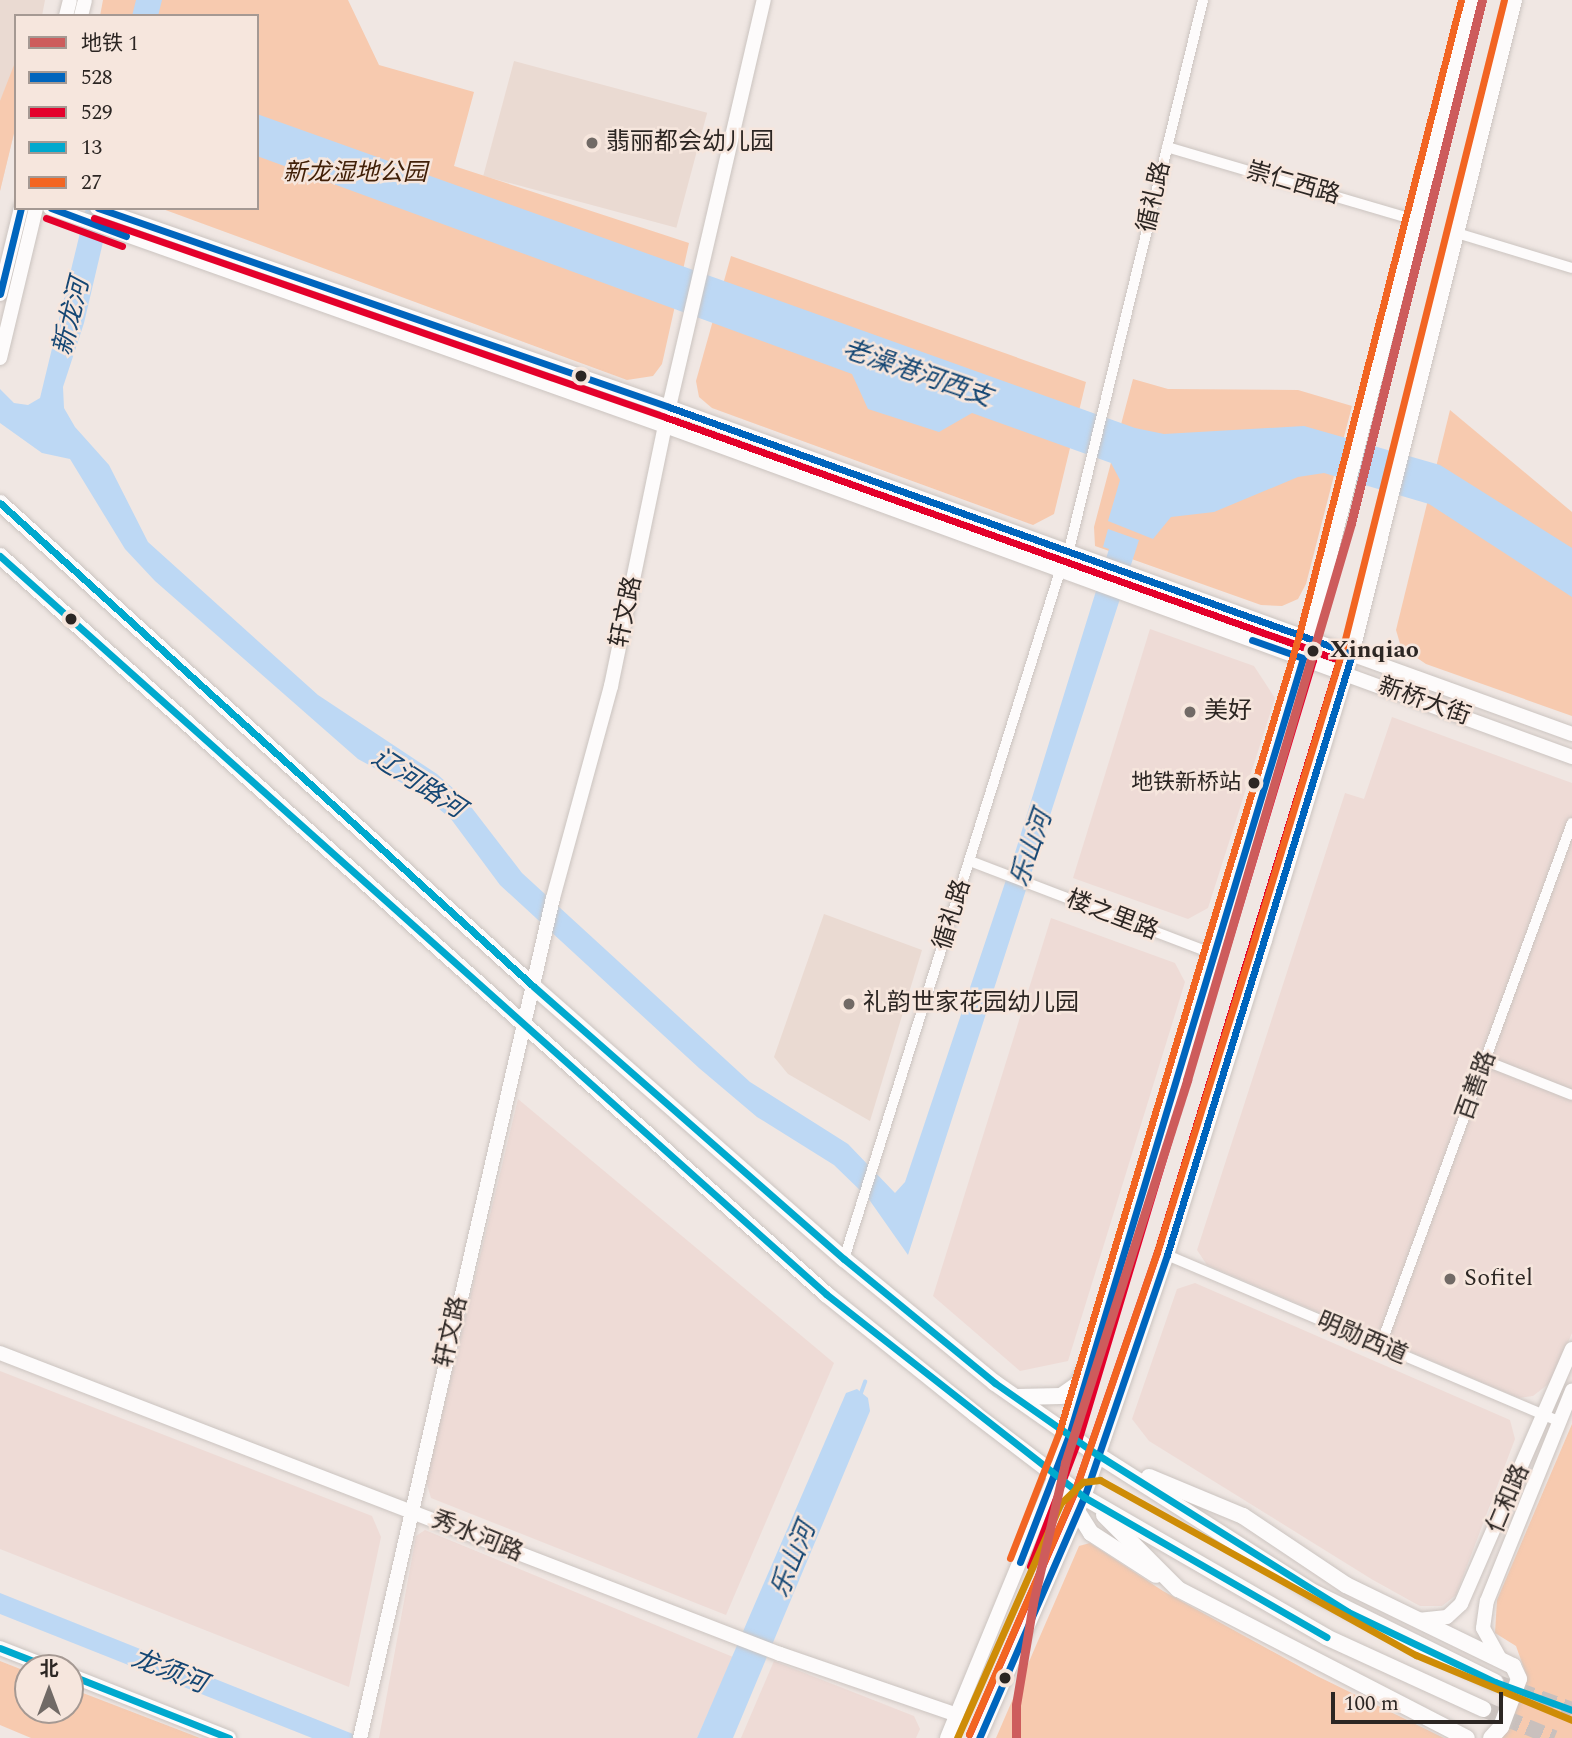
<!DOCTYPE html>
<meta charset="utf-8">
<style>
body{margin:0}
#map{position:relative;width:1572px;height:1738px;overflow:hidden;background:#f0e7e3;font-family:Spectral,"Noto Sans SC",serif}
div>[style]{position:absolute}
[style*='--x']{left:calc(var(--x)*1px);top:calc(var(--y)*1px);width:calc(var(--w)*1px);rotate:calc(var(--a)*1deg)}
.commercial>*{inset:0;background:#eedbd6}
.built>*{inset:0;background:#eadad2;transform-origin:0 0}
.green>*{inset:0;background:#f7caaf}
.water>*{inset:0;background:#bdd8f4}
.stream>*{height:3.5px;margin:-1.75px;padding:0 1.75px;transform-origin:1.75px;border-radius:1.75px;background:#bdd8f4}
.primary-tunnel>*{height:16px;margin-top:-8px;transform-origin:0;background:repeating-linear-gradient(90deg,#c9c0bd 0 16px,transparent 0 24px)}
.roads{filter:drop-shadow(0 0 2px #cbc4c0) drop-shadow(0 0 2px #cbc4c0)}
.street>*{height:10px;margin:-5px;padding:0 5px;transform-origin:5px;border-radius:5px;background:#fdfbfb}
.secondary>*{height:14px;margin:-7px;padding:0 7px;transform-origin:7px;border-radius:7px;background:#fdfbfb}
.primary>*{height:16px;margin:-8px;padding:0 8px;transform-origin:8px;border-radius:8px;background:#fdfbfb}
.bus-1>*{height:7px;margin:-3.5px;padding:0 3.5px;transform-origin:3.5px;border-radius:3.5px;background:#0065bd}
.bus-2>*{height:7px;margin:-3.5px;padding:0 3.5px;transform-origin:3.5px;border-radius:3.5px;background:#e4002b}
.bus-3>*{height:7px;margin:-3.5px;padding:0 3.5px;transform-origin:3.5px;border-radius:3.5px;background:#00a9ce}
.bus-4>*{height:7px;margin:-3.5px;padding:0 3.5px;transform-origin:3.5px;border-radius:3.5px;background:#f26522}
.bus-5>*{height:7px;margin:-3.5px;padding:0 3.5px;transform-origin:3.5px;border-radius:3.5px;background:#ce8c07}
.metro-1>*{height:9px;margin:-4.5px;padding:0 4.5px;transform-origin:4.5px;border-radius:4.5px;background:#cd5c5c}
.dots>*{width:19px;height:19px;translate:-50% -50%;box-sizing:border-box;border:4px solid #f6e6dd;border-radius:50%}
span{translate:-50% -50%;white-space:nowrap;text-align:center;line-height:1.15;-webkit-text-stroke:5px #f6e6dd;paint-order:stroke}
.bus-label{font-size:22px;color:#2c2623}
.right{translate:-100% -50%;text-align:right}
.poi-label{font-size:24px;color:#2c2623}
.left{translate:0 -50%;text-align:left}
.park-label{font-size:24px;color:#412008;font-style:italic}
.street-label{font-size:24px;color:#2c2623}
.stop-label{font-size:24px;color:#2c2623;font-weight:700}
.water-label{font-size:26px;color:#154774;font-style:italic}
.legend{position:absolute;left:14px;top:14px;width:245px;height:196px;box-sizing:border-box;background:#f6e6dd;border:2px solid #a59993;margin:0;padding:9px 12px;list-style:none;font-size:21px;color:#2c2623}
.legend li{display:flex;align-items:center;gap:14px;height:35px}
.legend b{width:35px;border:2px solid #a59993}
.north{position:absolute;left:14px;top:1654px;width:70px;height:70px;box-sizing:border-box;background:#f6e6dd;border:2px solid #a59993;border-radius:50%;rotate:0deg;font-size:19px;font-weight:700;line-height:28px;text-align:center;color:#2c2623}
.north::after{content:'';display:block;margin:auto;width:24px;height:32px;background:#716a66;clip-path:polygon(50% 0,100% 100%,50% 72%,0 100%)}
.scale{position:absolute;left:1331px;top:1692px;width:172px;height:32px;box-sizing:border-box;border:4px solid #2c2623;border-top:0;padding-left:9px;font-size:21px;line-height:24px;white-space:nowrap;color:#2c2623;-webkit-text-stroke:5px #f6e6dd;paint-order:stroke}
</style>
<div id="map">
<div class="commercial">
<i style="clip-path:polygon(1150px 629px,1254px 666px,1275px 698px,1208px 908px,1188px 919px,1073px 878px)"></i>
<i style="clip-path:polygon(1392px 717px,1572px 783px,1572px 1333px,1552px 1381px,1533px 1396px,1519px 1398px,1207px 1265px,1197px 1250px,1345px 793px,1364px 799px)"></i>
<i style="clip-path:polygon(1051px 918px,1175px 963px,1185px 982px,1068px 1361px,1020px 1371px,933px 1296px)"></i>
<i style="clip-path:polygon(518px 1099px,834px 1363px,726px 1615px,431px 1498px,426px 1481px)"></i>
<i style="clip-path:polygon(1195px 1283px,1510px 1420px,1515px 1439px,1456px 1595px,1442px 1606px,1420px 1606px,1373px 1580px,1149px 1441px,1132px 1419px,1177px 1289px)"></i>
<i style="clip-path:polygon(0 1371px,372px 1516px,381px 1537px,349px 1687px,0 1549px)"></i>
<i style="clip-path:polygon(425px 1530px,733px 1657px,697px 1738px,379px 1738px,416px 1536px)"></i>
<i style="clip-path:polygon(774px 1661px,914px 1716px,920px 1729px,916px 1738px,741px 1738px)"></i>
</div>
<div class="built">
<i style="clip-path:polygon(0 0,45px 0,42px 16px,16px 16px,16px 125px,0 191px)"></i>
<i style="left:514px;top:61px;width:200px;height:119px;rotate:15deg"></i>
<i style="clip-path:polygon(824px 914px,922px 950px,870px 1121px,788px 1074px,774px 1057px)"></i>
</div>
<div class="green">
<i style="clip-path:polygon(103px 0,348px 0,379px 65px,474px 92px,454px 166px,689px 243px,662px 364px,653px 376px,627px 380px,160px 208px,257px 208px,257px 16px,100px 16px)"></i>
<i style="clip-path:polygon(16px 60px,16px 125px,0 191px,0 101px)"></i>
<i style="clip-path:polygon(731px 256px,1086px 382px,1054px 514px,1033px 525px,712px 408px,699px 397px,696px 381px)"></i>
<i style="clip-path:polygon(1133px 379px,1168px 389px,1298px 390px,1352px 406px,1306px 584px,1298px 599px,1282px 606px,1261px 605px,1095px 546px,1094px 527px)"></i>
<i style="clip-path:polygon(1450px 410px,1572px 512px,1572px 716px,1426px 664px,1401px 647px,1396px 630px)"></i>
<i style="clip-path:polygon(1572px 1424px,1572px 1738px,1502px 1738px,1526px 1674px,1516px 1646px,1495px 1633px,1497px 1600px)"></i>
<i style="clip-path:polygon(1090px 1543px,1163px 1591px,1317px 1676px,1444px 1738px,996px 1738px,1079px 1546px)"></i>
<i style="clip-path:polygon(0 1661px,28px 1672px,28px 1710px,70px 1710px,70px 1688px,200px 1738px,31px 1738px,0 1725px)"></i>
</div>
<div class="water">
<i style="clip-path:polygon(136px 0,162px 0,158px 16px,132px 16px)"></i>
<i style="clip-path:polygon(257px 114px,1135px 428px,1164px 434px,1304px 426px,1440px 465px,1572px 548px,1572px 597px,1429px 504px,1324px 473px,1298px 477px,1214px 512px,1171px 517px,1153px 539px,1108px 521px,1120px 480px,1111px 463px,972px 413px,939px 432px,868px 409px,852px 374px,257px 156px)"></i>
<i style="clip-path:polygon(86px 208px,111px 208px,84px 323px,63px 387px,64px 408px,75px 427px,109px 465px,148px 542px,318px 695px,437px 774px,465px 799px,522px 873px,750px 1082px,848px 1144px,895px 1193px,905px 1182px,1014px 856px,1109px 549px,1103px 547px,1108px 529px,1139px 540px,908px 1255px,868px 1198px,834px 1165px,757px 1117px,699px 1068px,500px 885px,451px 819px,420px 793px,358px 759px,155px 581px,125px 549px,70px 459px,42px 453px,0 423px,0 389px,14px 403px,28px 405px,40px 398px)"></i>
<i style="clip-path:polygon(857px 1389px,868px 1398px,870px 1411px,733px 1738px,697px 1738px,846px 1393px)"></i>
<i style="clip-path:polygon(0 1593px,363px 1738px,312px 1738px,0 1614px)"></i>
</div>
<div class="stream">
<i style="--x:860;--y:1396;--w:15;--a:-70"></i>
</div>
<div class="primary-tunnel">
<i style="--x:1495;--y:1682;--w:82;--a:20"></i>
<i style="--x:1483;--y:1709;--w:77;--a:22.2"></i>
</div>
<div class="roads">
<div class="street">
<i style="--x:1167;--y:147;--w:263;--a:16.4"></i>
<i style="--x:1460;--y:234;--w:117;--a:16.9"></i>
<i style="--x:1068;--y:554;--w:570;--a:-76.3"></i>
<i style="--x:970;--y:861;--w:261;--a:20.9"></i>
<i style="--x:1486;--y:1061;--w:92;--a:21.6"></i>
<i style="--x:1167;--y:1255;--w:426;--a:23"></i>
<i style="--x:844;--y:1259;--w:721;--a:-72.57"></i>
<i style="--x:1380;--y:1347;--w:558;--a:-69.88"></i>
</div>
<div class="secondary">
<i style="--x:66;--y:16;--w:16;--a:-76"></i>
<i style="--x:81;--y:16;--w:16;--a:-76"></i>
<i style="--x:50;--y:208;--w:652;--a:19.52"></i>
<i style="--x:665;--y:426;--w:966;--a:20.05"></i>
<i style="--x:97;--y:208;--w:606;--a:19.18"></i>
<i style="--x:669;--y:407;--w:960;--a:19.91"></i>
<i style="--x:0;--y:294;--w:89;--a:-76.3"></i>
<i style="--x:0;--y:358;--w:154;--a:-76.5"></i>
<i style="--x:0;--y:1353;--w:836;--a:21.1"></i>
<i style="--x:780;--y:1654;--w:187;--a:19"></i>
<i style="--x:1418;--y:1620;--w:29;--a:-6"></i>
<i style="--x:1447;--y:1617;--w:19;--a:-43"></i>
<i style="--x:1461;--y:1604;--w:278;--a:-66.5"></i>
<i style="--x:0;--y:1648;--w:55;--a:21.4"></i>
<i style="--x:1499;--y:1657;--w:33;--a:-119"></i>
<i style="--x:1483;--y:1628;--w:27;--a:-82"></i>
<i style="--x:1487;--y:1601;--w:227;--a:-68"></i>
<i style="--x:70;--y:1675;--w:171;--a:21.6"></i>
<i style="--x:360;--y:1738;--w:862;--a:-77.06"></i>
<i style="--x:553;--y:898;--w:220;--a:-74.7"></i>
<i style="--x:611;--y:686;--w:285;--a:-78.3"></i>
<i style="--x:669;--y:407;--w:418;--a:-76.9"></i>
<i style="--x:947;--y:1738;--w:283;--a:-67.6"></i>
<i style="--x:1055;--y:1476;--w:122;--a:-72.3"></i>
<i style="--x:1092;--y:1360;--w:754;--a:-73.27"></i>
<i style="--x:1309;--y:638;--w:658;--a:-75.67"></i>
<i style="--x:979;--y:1738;--w:263;--a:-66.5"></i>
<i style="--x:1084;--y:1497;--w:256;--a:-71.1"></i>
<i style="--x:1167;--y:1255;--w:330;--a:-72.7"></i>
<i style="--x:1265;--y:940;--w:299;--a:-73.1"></i>
<i style="--x:1352;--y:654;--w:674;--a:-76"></i>
</div>
<div class="primary">
<i style="--x:0;--y:503;--w:719;--a:42.18"></i>
<i style="--x:533;--y:986;--w:414;--a:41.3"></i>
<i style="--x:844;--y:1259;--w:195;--a:39.4"></i>
<i style="--x:995;--y:1383;--w:126;--a:35"></i>
<i style="--x:1098;--y:1455;--w:257;--a:32.5"></i>
<i style="--x:1315;--y:1593;--w:201;--a:26.3"></i>
<i style="--x:0;--y:556;--w:1108;--a:41.78"></i>
<i style="--x:826;--y:1294;--w:191;--a:38.8"></i>
<i style="--x:975;--y:1414;--w:137;--a:37.3"></i>
<i style="--x:1084;--y:1497;--w:280;--a:30"></i>
<i style="--x:1326;--y:1637;--w:173;--a:24.6"></i>
<i style="--x:1018;--y:1397;--w:43;--a:-1.3"></i>
<i style="--x:1061;--y:1396;--w:19;--a:-35"></i>
<i style="--x:1077;--y:1385;--w:29;--a:-59"></i>
<i style="--x:1149;--y:1477;--w:102;--a:22.5"></i>
<i style="--x:1243;--y:1516;--w:124;--a:33.8"></i>
<i style="--x:1346;--y:1585;--w:186;--a:25.9"></i>
<i style="--x:1513;--y:1666;--w:14;--a:65"></i>
<i style="--x:1519;--y:1679;--w:51;--a:110.6"></i>
<i style="--x:1501;--y:1727;--w:15;--a:132"></i>
<i style="--x:1060;--y:1484;--w:58;--a:57.7"></i>
<i style="--x:1091;--y:1533;--w:77;--a:32.9"></i>
<i style="--x:1104;--y:1515;--w:105;--a:45"></i>
<i style="--x:1178;--y:1589;--w:325;--a:27.3"></i>
</div>
</div>
<div class="bus-1">
<i style="--x:51;--y:208;--w:80;--a:20.5"></i>
<i style="--x:98;--y:208;--w:605;--a:19.21"></i>
<i style="--x:669;--y:407;--w:726;--a:19.88"></i>
<i style="--x:1352;--y:654;--w:629;--a:107.11"></i>
<i style="--x:1167;--y:1255;--w:256;--a:108.9"></i>
<i style="--x:1084;--y:1497;--w:263;--a:113.5"></i>
<i style="--x:0;--y:294;--w:89;--a:-76.3"></i>
<i style="--x:1020;--y:1562;--w:136;--a:-68.9"></i>
<i style="--x:1069;--y:1435;--w:811;--a:-73.24"></i>
<i style="--x:1303;--y:658;--w:54;--a:-160.6"></i>
</div>
<div class="bus-2">
<i style="--x:46;--y:218;--w:81;--a:20.2"></i>
<i style="--x:94;--y:218;--w:605;--a:19.21"></i>
<i style="--x:665;--y:417;--w:716;--a:19.83"></i>
<i style="--x:1339;--y:660;--w:619;--a:107.09"></i>
<i style="--x:1157;--y:1252;--w:255;--a:109"></i>
<i style="--x:1074;--y:1493;--w:263;--a:113.5"></i>
<i style="--x:1030;--y:1566;--w:137;--a:-69.1"></i>
<i style="--x:1079;--y:1438;--w:812;--a:-73.26"></i>
<i style="--x:1313;--y:660;--w:13;--a:-117"></i>
<i style="--x:1307;--y:648;--w:55;--a:-160.9"></i>
</div>
<div class="bus-3">
<i style="--x:0;--y:503;--w:719;--a:42.18"></i>
<i style="--x:533;--y:986;--w:414;--a:41.3"></i>
<i style="--x:844;--y:1259;--w:195;--a:39.4"></i>
<i style="--x:995;--y:1383;--w:126;--a:35"></i>
<i style="--x:1098;--y:1455;--w:295;--a:32.1"></i>
<i style="--x:1348;--y:1612;--w:163;--a:25.5"></i>
<i style="--x:1495;--y:1682;--w:82;--a:20"></i>
<i style="--x:0;--y:556;--w:1108;--a:41.78"></i>
<i style="--x:826;--y:1294;--w:328;--a:38.2"></i>
<i style="--x:1084;--y:1497;--w:280;--a:30"></i>
<i style="--x:0;--y:1648;--w:55;--a:21.4"></i>
<i style="--x:70;--y:1675;--w:171;--a:21.6"></i>
</div>
<div class="bus-4">
<i style="--x:1010;--y:1558;--w:135;--a:-68.7"></i>
<i style="--x:1059;--y:1432;--w:832;--a:-73.24"></i>
<i style="--x:1299;--y:635;--w:655;--a:-75.69"></i>
<i style="--x:969;--y:1734;--w:263;--a:-66.5"></i>
<i style="--x:1074;--y:1493;--w:255;--a:-71"></i>
<i style="--x:1157;--y:1252;--w:330;--a:-72.7"></i>
<i style="--x:1255;--y:937;--w:299;--a:-73.1"></i>
<i style="--x:1342;--y:651;--w:671;--a:-76.03"></i>
</div>
<div class="bus-5">
<i style="--x:957;--y:1738;--w:256;--a:-66.2"></i>
<i style="--x:1060;--y:1504;--w:32;--a:-44"></i>
<i style="--x:1083;--y:1482;--w:17;--a:-7"></i>
<i style="--x:1100;--y:1480;--w:361;--a:29"></i>
<i style="--x:1416;--y:1655;--w:169;--a:22.6"></i>
</div>
<div class="metro-1">
<i style="--x:1016;--y:1738;--w:33;--a:-90"></i>
<i style="--x:1016;--y:1705;--w:103;--a:-80.5"></i>
<i style="--x:1033;--y:1603;--w:144;--a:-77.1"></i>
<i style="--x:1065;--y:1463;--w:402;--a:-72.3"></i>
<i style="--x:1187;--y:1080;--w:581;--a:-73.59"></i>
<i style="--x:1351;--y:523;--w:539;--a:-75.94"></i>
</div>
<div class="dots">
<i style="left:592px;top:143px;background:#716a66"></i>
<i style="left:581px;top:376px;background:#2c2623"></i>
<i style="left:71px;top:619px;background:#2c2623"></i>
<i style="left:1313px;top:651px;background:#2c2623"></i>
<i style="left:1190px;top:712px;background:#716a66"></i>
<i style="left:1254px;top:783px;background:#2c2623"></i>
<i style="left:849px;top:1004px;background:#716a66"></i>
<i style="left:1450px;top:1279px;background:#716a66"></i>
<i style="left:1005px;top:1678px;background:#2c2623"></i>
</div>
<div class="bus-label">
<span class="right" style="left:1241px;top:783px">地铁新桥站</span>
</div>
<div class="poi-label">
<span class="left" style="left:606px;top:143px">翡丽都会幼儿园</span>
<span class="left" style="left:1204px;top:712px">美好</span>
<span class="left" style="left:863px;top:1004px">礼韵世家花园幼儿园</span>
<span class="left" style="left:1464px;top:1279px">Sofitel</span>
</div>
<div class="park-label">
<span style="left:355px;top:174px">新龙湿地公园</span>
</div>
<div class="street-label">
<span style="left:1293px;top:184px;rotate:16deg">崇仁西路</span>
<span style="left:1155px;top:197px;rotate:-77deg">循礼路</span>
<span style="left:627px;top:612px;rotate:-78deg">轩文路</span>
<span style="left:1424px;top:702px;rotate:20deg">新桥大街</span>
<span style="left:953px;top:915px;rotate:-73deg">循礼路</span>
<span style="left:1112px;top:916px;rotate:21deg">楼之里路</span>
<span style="left:1477px;top:1086px;rotate:-70deg">百善路</span>
<span style="left:452px;top:1332px;rotate:-77deg">轩文路</span>
<span style="left:1362px;top:1339px;rotate:23deg">明勋西道</span>
<span style="left:1509px;top:1499px;rotate:-67deg">仁和路</span>
<span style="left:477px;top:1537px;rotate:22deg">秀水河路</span>
</div>
<div class="stop-label">
<span class="left" style="left:1330px;top:651px">Xinqiao</span>
</div>
<div class="water-label">
<span style="left:72px;top:317px;rotate:-76deg">新龙河</span>
<span style="left:917px;top:374px;rotate:19deg">老澡港河西支</span>
<span style="left:418px;top:784px;rotate:33deg">辽河路河</span>
<span style="left:1032px;top:849px;rotate:-71deg">乐山河</span>
<span style="left:794px;top:1560px;rotate:-68deg">乐山河</span>
<span style="left:169px;top:1672px;rotate:21deg">龙须河</span>
</div>
<ul class="legend">
<li><b style="height:9px;background:#cd5c5c"></b>地铁 1</li>
<li><b style="height:9px;background:#0065bd"></b>528</li>
<li><b style="height:9px;background:#e4002b"></b>529</li>
<li><b style="height:9px;background:#00a9ce"></b>13</li>
<li><b style="height:9px;background:#f26522"></b>27</li>
</ul>
<div class="north">北</div>
<div class="scale">100 m</div>
</div>
